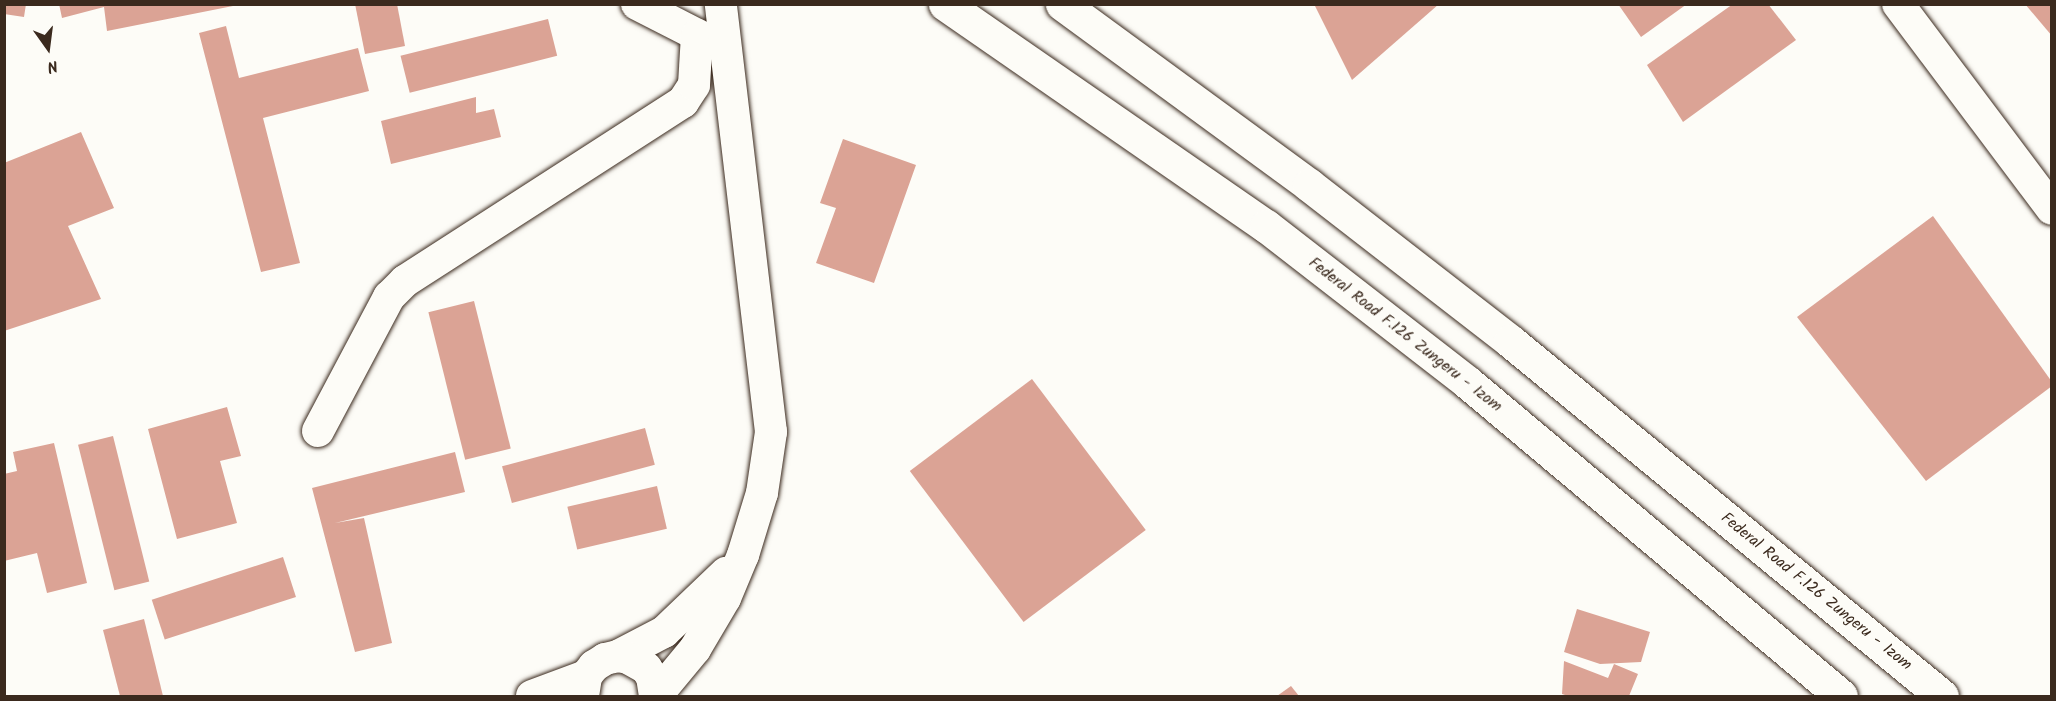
<!DOCTYPE html>
<style>
body{margin:0}
#map{position:relative;width:2056px;height:701px;overflow:hidden;background:#fdfcf7;font-family:Kalam,sans-serif}
div>[style]{position:absolute}
[style*='--x']{left:calc(var(--x)*1px);top:calc(var(--y)*1px);width:calc(var(--w)*1px);rotate:calc(var(--a)*1deg)}
.building>*{inset:0;background:#dba395;transform-origin:0 0}
.roads{filter:drop-shadow(0 0 2px #3b2a1e) drop-shadow(0 0 2px #3b2a1e)}
.minor>*{height:32px;margin:-16px;padding:0 16px;transform-origin:16px;border-radius:16px;background:#fdfcf7}
.major>*{height:33px;margin:-16.5px;padding:0 16.5px;transform-origin:16.5px;border-radius:16.5px;background:#fdfcf7}
span{translate:-50% -50%;white-space:nowrap;text-align:center;line-height:1.15;-webkit-text-stroke:4.5px #fdfcf7;paint-order:stroke}
.street-label{font-size:16px;color:#3b2a1e}
.frame{position:absolute;inset:0;border:6px solid #3b2a1e;pointer-events:none}
.north{position:absolute;left:18px;top:18px;width:60px;height:60px;-webkit-text-stroke:4px #fdfcf7;paint-order:stroke;rotate:166deg;font-size:16px;font-weight:700;line-height:24px;text-align:center;color:#3b2a1e}
.north::after{content:'';display:block;margin:auto;width:21px;height:27px;background:#3b2a1e;clip-path:polygon(50% 0,100% 100%,50% 72%,0 100%)}
</style>
<div id="map">
<div class="building">
<i style="clip-path:polygon(4px 4px,26px 4px,24px 17px,4px 14px)"></i>
<i style="clip-path:polygon(59px 4px,233px 4px,233px 6px,107px 31px,104px 7px,62px 18px)"></i>
<i style="clip-path:polygon(355px 4px,397px 4px,405px 46px,365px 54px)"></i>
<i style="clip-path:polygon(1314px 4px,1439px 4px,1352px 80px)"></i>
<i style="clip-path:polygon(1618px 4px,1687px 4px,1641px 37px)"></i>
<i style="clip-path:polygon(1733px 4px,1768px 4px,1796px 40px,1683px 122px,1647px 65px)"></i>
<i style="clip-path:polygon(2025px 4px,2052px 4px,2052px 36px)"></i>
<i style="left:548px;top:19px;width:38px;height:152px;rotate:76deg"></i>
<i style="clip-path:polygon(226px 26px,239px 78px,358px 48px,369px 91px,263px 118px,300px 263px,261px 272px,199px 33px)"></i>
<i style="clip-path:polygon(476px 97px,476px 113px,494px 109px,501px 137px,391px 164px,381px 121px)"></i>
<i style="clip-path:polygon(81px 132px,114px 208px,68px 226px,101px 299px,4px 331px,4px 163px)"></i>
<i style="clip-path:polygon(843px 139px,916px 165px,874px 283px,816px 263px,836px 208px,820px 203px)"></i>
<i style="clip-path:polygon(1933px 216px,2052px 382px,2052px 386px,1926px 481px,1797px 317px)"></i>
<i style="left:474px;top:301px;width:152px;height:47px;rotate:76deg"></i>
<i style="left:1032px;top:379px;width:189px;height:153px;rotate:53deg"></i>
<i style="clip-path:polygon(227px 407px,241px 456px,220px 461px,237px 523px,177px 539px,148px 429px)"></i>
<i style="left:645px;top:428px;width:38px;height:148px;rotate:75deg"></i>
<i style="left:113px;top:436px;width:150px;height:36px;rotate:76deg"></i>
<i style="clip-path:polygon(54px 443px,87px 583px,47px 593px,37px 553px,4px 561px,4px 474px,17px 471px,13px 452px)"></i>
<i style="clip-path:polygon(455px 452px,465px 492px,335px 523px,364px 518px,392px 643px,355px 652px,312px 488px)"></i>
<i style="left:657px;top:486px;width:44px;height:92px;rotate:77deg"></i>
<i style="left:283px;top:557px;width:42px;height:138px;rotate:72deg"></i>
<i style="clip-path:polygon(1577px 609px,1650px 632px,1641px 662px,1600px 664px,1564px 652px)"></i>
<i style="clip-path:polygon(144px 619px,163px 696px,120px 696px,103px 630px)"></i>
<i style="clip-path:polygon(1564px 661px,1608px 678px,1614px 664px,1638px 674px,1629px 696px,1568px 696px,1562px 694px)"></i>
<i style="clip-path:polygon(1291px 686px,1299px 696px,1277px 696px)"></i>
</div>
<div class="roads">
<div class="minor">
<i style="--x:637;--y:4;--w:88;--a:27.1"></i>
<i style="--x:1898;--y:4;--w:256;--a:53.1"></i>
<i style="--x:318;--y:431;--w:152;--a:-62.1"></i>
<i style="--x:389;--y:297;--w:23;--a:-45"></i>
<i style="--x:405;--y:281;--w:331;--a:-32.8"></i>
<i style="--x:683;--y:102;--w:20;--a:-57"></i>
<i style="--x:694;--y:85;--w:50;--a:-86.6"></i>
<i style="--x:618;--y:656;--w:52;--a:-27.6"></i>
<i style="--x:664;--y:632;--w:86;--a:-43.6"></i>
<i style="--x:532;--y:696;--w:58;--a:-20.3"></i>
<i style="--x:583;--y:696;--w:20;--a:-81"></i>
<i style="--x:586;--y:676;--w:13;--a:-51"></i>
<i style="--x:594;--y:666;--w:13;--a:-32"></i>
<i style="--x:605;--y:659;--w:13;--a:-13"></i>
<i style="--x:618;--y:656;--w:10;--a:11"></i>
<i style="--x:628;--y:658;--w:21;--a:29"></i>
<i style="--x:646;--y:668;--w:11;--a:56"></i>
<i style="--x:652;--y:677;--w:19;--a:81"></i>
<i style="--x:656;--y:696;--w:61;--a:-50.3"></i>
<i style="--x:695;--y:649;--w:59;--a:-59.5"></i>
<i style="--x:725;--y:598;--w:47;--a:-67.3"></i>
<i style="--x:743;--y:555;--w:65;--a:-73"></i>
<i style="--x:762;--y:493;--w:62;--a:-81.6"></i>
<i style="--x:771;--y:432;--w:431;--a:-96.7"></i>
</div>
<div class="major">
<i style="--x:945;--y:4;--w:390;--a:34.7"></i>
<i style="--x:1266;--y:226;--w:254;--a:37.8"></i>
<i style="--x:1467;--y:382;--w:488;--a:40"></i>
<i style="--x:1062;--y:4;--w:306;--a:36.2"></i>
<i style="--x:1309;--y:185;--w:254;--a:37.8"></i>
<i style="--x:1510;--y:341;--w:559;--a:39.41"></i>
</div>
</div>
<div class="street-label">
<span style="left:1405px;top:335px;rotate:38deg">Federal Road F.126 Zungeru - Izom</span>
<span style="left:1816px;top:592px;rotate:39deg">Federal Road F.126 Zungeru - Izom</span>
</div>
<div class="frame"></div>
<div class="north">N</div>
</div>
